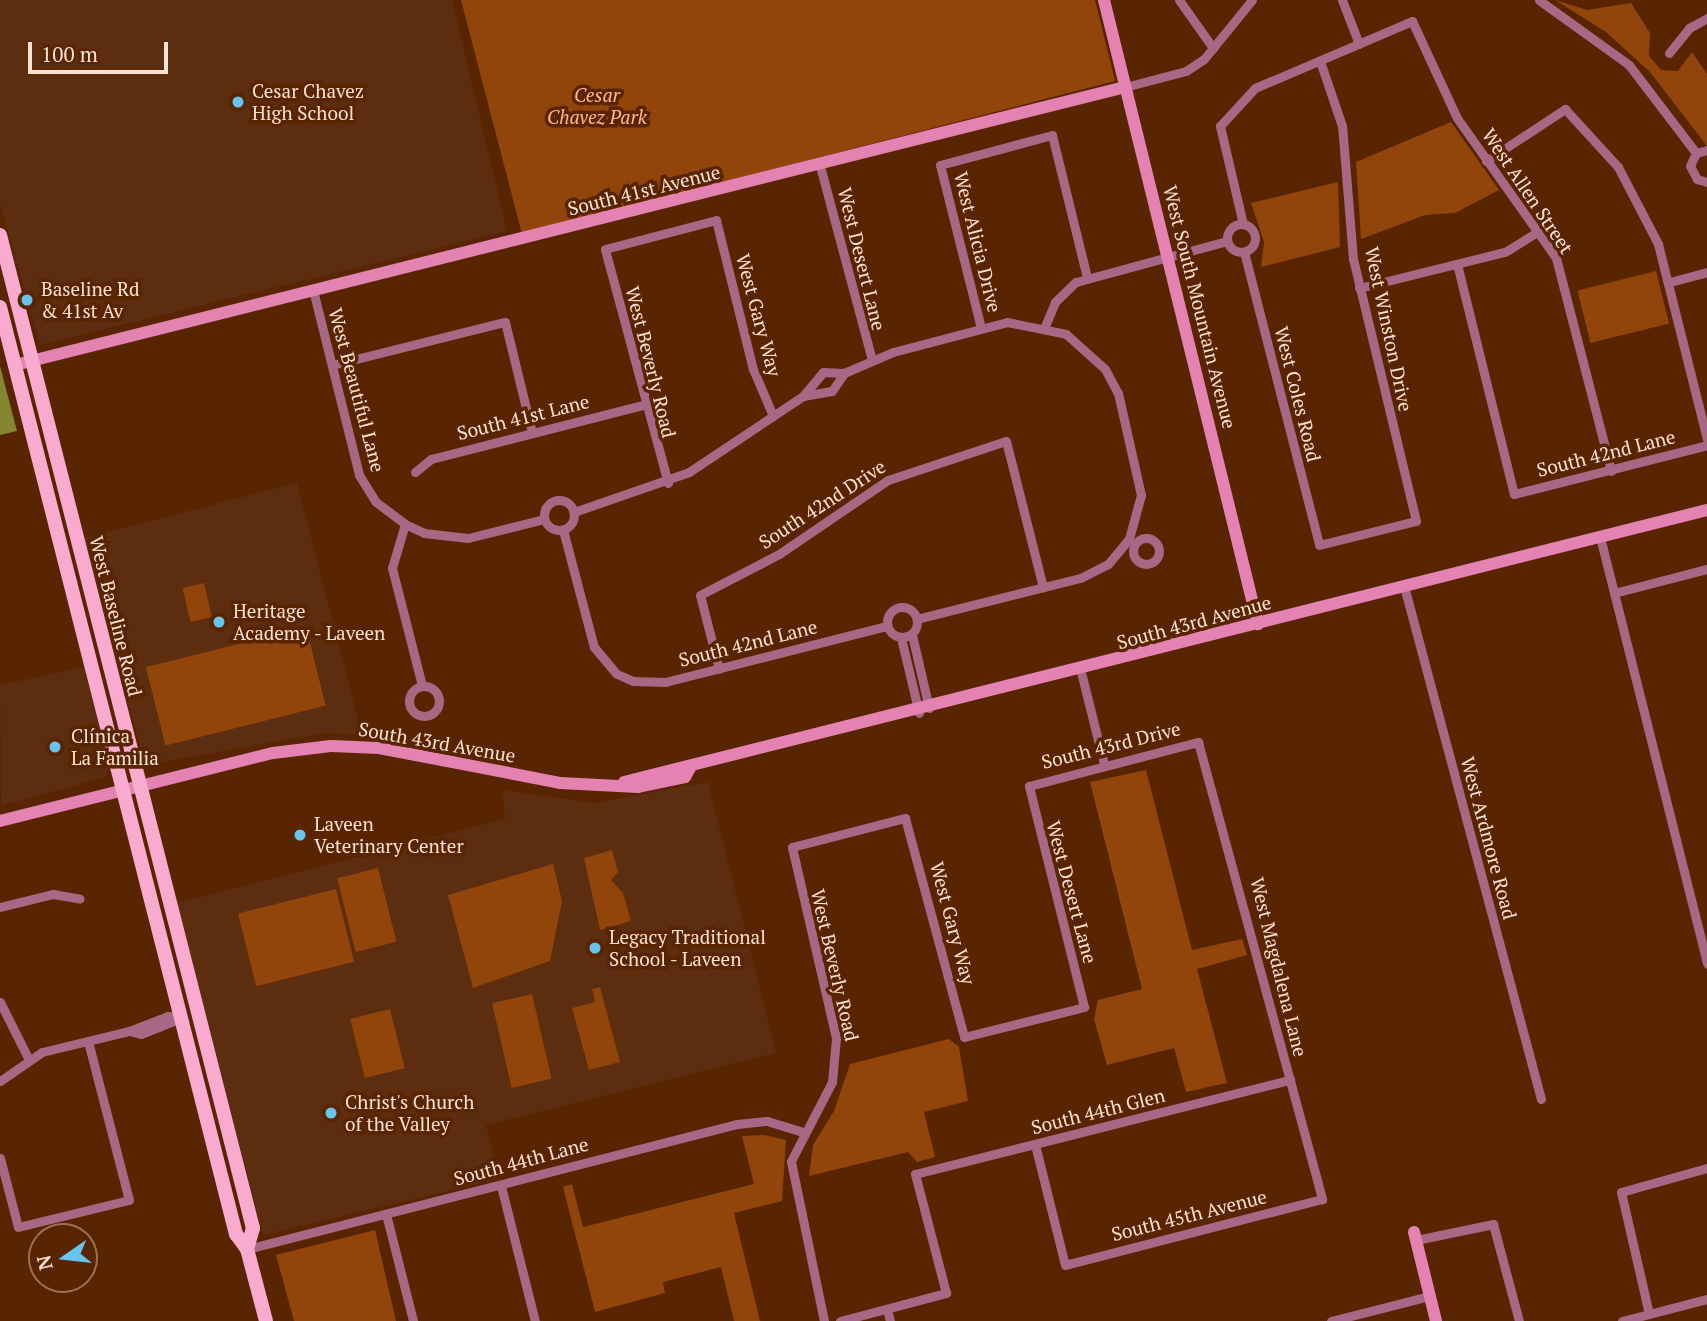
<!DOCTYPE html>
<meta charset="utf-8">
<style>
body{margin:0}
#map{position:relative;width:1707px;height:1321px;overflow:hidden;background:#592400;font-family:"PT Serif",serif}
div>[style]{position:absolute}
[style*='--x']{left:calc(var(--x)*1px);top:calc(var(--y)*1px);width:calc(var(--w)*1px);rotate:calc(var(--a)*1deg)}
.built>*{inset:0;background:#5c2d0e}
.green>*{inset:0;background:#91450b;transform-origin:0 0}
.water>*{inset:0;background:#858630}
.street>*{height:9px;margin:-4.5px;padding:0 4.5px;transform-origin:4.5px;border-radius:4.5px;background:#a66885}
.street>.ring{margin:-4.5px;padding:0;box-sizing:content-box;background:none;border:9px solid #a66885;border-radius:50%}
.secondary>*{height:12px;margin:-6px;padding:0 6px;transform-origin:6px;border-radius:6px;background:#e482b2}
.primary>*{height:14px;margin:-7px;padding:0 7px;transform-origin:7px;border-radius:7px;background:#f8abcf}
.dots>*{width:19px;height:19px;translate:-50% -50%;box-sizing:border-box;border:4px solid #592400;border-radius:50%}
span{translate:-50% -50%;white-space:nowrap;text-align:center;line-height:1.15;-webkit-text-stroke:7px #592400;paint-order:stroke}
.poi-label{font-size:19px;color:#fde1d2}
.left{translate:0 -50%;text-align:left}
.park-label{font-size:19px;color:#ffb78f;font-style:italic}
.street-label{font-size:19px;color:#fde1d2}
.north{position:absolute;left:28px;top:1223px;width:70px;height:70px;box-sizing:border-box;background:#592400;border:2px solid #9b7054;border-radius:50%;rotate:256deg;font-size:19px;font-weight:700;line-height:28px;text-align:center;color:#fde1d2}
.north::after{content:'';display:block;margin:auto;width:24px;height:32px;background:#67c4ef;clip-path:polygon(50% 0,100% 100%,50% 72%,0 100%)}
.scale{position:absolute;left:28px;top:42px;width:140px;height:32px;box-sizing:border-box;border:4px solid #fde1d2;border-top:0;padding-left:9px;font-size:21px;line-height:24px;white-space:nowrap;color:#fde1d2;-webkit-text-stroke:5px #592400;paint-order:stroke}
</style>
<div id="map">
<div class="built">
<i style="clip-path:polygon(0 0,452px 0,507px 231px,40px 345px,0 204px)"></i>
<i style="clip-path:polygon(297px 483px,362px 735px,325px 733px,145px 765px,84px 538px)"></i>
<i style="clip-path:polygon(84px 667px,109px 766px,106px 777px,1px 806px,0 685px)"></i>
<i style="clip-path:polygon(708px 782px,776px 1053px,486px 1125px,499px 1179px,263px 1235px,177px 903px,505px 819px,502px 790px,595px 803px)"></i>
</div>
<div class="green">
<i style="clip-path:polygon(461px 0,1095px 0,1115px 81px,522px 234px)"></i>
<i style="clip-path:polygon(1555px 0,1587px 10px,1631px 3px,1650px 33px,1649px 56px,1661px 70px,1678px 71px,1692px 52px,1707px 74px,1707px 146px,1650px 72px,1606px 32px)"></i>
<i style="clip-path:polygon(1451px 122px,1499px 190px,1455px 213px,1425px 215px,1361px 239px,1356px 162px)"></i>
<i style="clip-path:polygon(1338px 182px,1340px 247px,1261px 267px,1264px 242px,1251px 203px)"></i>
<i style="left:1656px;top:271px;width:54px;height:81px;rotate:76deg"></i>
<i style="left:204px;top:583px;width:35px;height:22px;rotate:77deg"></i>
<i style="left:306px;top:627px;width:81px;height:165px;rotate:76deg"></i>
<i style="clip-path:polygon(1146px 770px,1192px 950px,1242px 939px,1247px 955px,1197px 969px,1227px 1083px,1186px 1092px,1174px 1048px,1107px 1065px,1094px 1019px,1098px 1000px,1142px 989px,1090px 782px)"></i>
<i style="clip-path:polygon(612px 850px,618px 872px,611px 880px,623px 893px,631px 921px,600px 930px,584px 858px)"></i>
<i style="clip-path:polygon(553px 864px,562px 901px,550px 961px,473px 988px,448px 895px)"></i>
<i style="left:378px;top:868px;width:76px;height:42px;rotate:76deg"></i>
<i style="left:336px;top:889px;width:75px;height:101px;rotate:76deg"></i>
<i style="clip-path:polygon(600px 987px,620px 1062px,589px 1070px,572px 1008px,595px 1002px,592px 989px)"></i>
<i style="left:532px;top:994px;width:87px;height:41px;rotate:77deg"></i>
<i style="left:390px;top:1009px;width:61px;height:41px;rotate:76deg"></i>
<i style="clip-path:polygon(949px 1039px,959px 1047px,968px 1101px,924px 1112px,935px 1157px,917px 1162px,908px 1152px,809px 1176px,813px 1145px,834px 1111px,850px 1064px)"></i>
<i style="clip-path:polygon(764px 1135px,786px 1140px,782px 1201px,734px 1213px,760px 1321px,734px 1321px,721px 1267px,663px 1282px,665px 1293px,595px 1312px,563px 1187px,572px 1184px,583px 1227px,754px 1184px,742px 1136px)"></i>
<i style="clip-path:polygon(375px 1230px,396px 1321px,294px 1321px,276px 1255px)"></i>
</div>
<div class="water">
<i style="clip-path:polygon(0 366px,17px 431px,0 435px)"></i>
</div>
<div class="street">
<i style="--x:1179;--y:0;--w:59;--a:54.7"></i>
<i style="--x:1342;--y:0;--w:47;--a:68.9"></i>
<i style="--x:1539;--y:0;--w:111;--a:35.8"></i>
<i style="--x:1629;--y:65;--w:111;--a:52.7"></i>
<i style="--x:1669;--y:53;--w:32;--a:-51"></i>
<i style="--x:1689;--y:28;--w:21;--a:-29"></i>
<i style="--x:1125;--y:87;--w:63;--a:-14.7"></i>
<i style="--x:1186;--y:71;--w:22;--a:-34"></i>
<i style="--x:1204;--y:59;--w:76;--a:-50.9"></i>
<i style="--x:1707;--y:150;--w:11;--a:165"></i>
<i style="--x:1696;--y:153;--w:14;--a:115"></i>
<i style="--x:1690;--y:166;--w:15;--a:62"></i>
<i style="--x:1697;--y:179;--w:10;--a:17"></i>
<i style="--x:1486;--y:161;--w:95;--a:-33.4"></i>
<i style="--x:1565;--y:109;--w:79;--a:47.6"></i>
<i style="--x:1618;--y:167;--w:87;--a:62.5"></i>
<i style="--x:1658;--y:244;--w:201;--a:75.9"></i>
<i style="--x:820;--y:166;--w:201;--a:75"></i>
<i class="ring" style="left:1227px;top:224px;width:19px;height:19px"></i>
<i style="--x:1243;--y:224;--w:101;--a:-103.2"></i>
<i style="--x:1220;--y:126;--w:52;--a:-47.4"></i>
<i style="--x:1255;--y:88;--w:171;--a:-23.1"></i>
<i style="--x:1412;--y:21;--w:107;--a:65.1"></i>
<i style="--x:1457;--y:118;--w:171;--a:54.7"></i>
<i style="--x:1556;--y:258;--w:220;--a:75.5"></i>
<i style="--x:1244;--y:252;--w:302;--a:75.6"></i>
<i style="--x:1319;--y:545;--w:100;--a:-13.9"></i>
<i style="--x:1416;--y:521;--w:269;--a:-103.5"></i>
<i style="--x:1353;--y:259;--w:133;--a:-94.7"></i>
<i style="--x:1342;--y:126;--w:69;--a:-108.7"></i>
<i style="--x:1457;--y:264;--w:237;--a:76.1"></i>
<i style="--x:1514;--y:494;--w:199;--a:-14.2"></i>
<i style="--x:1670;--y:282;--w:38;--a:-15"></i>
<i style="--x:1359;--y:288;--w:150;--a:-13.9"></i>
<i style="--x:1505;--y:252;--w:40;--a:-32"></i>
<i style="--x:313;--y:290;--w:191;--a:76"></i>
<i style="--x:359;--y:475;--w:32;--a:58"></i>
<i style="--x:376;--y:502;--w:36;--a:37"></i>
<i style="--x:405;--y:524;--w:46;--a:106.5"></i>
<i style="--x:392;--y:568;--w:122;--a:75.7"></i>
<i style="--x:1045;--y:326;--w:26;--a:-67"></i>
<i style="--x:1055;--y:302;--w:29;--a:-44"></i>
<i style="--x:1076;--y:282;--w:156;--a:-15.2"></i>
<i style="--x:981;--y:328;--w:168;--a:-104.1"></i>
<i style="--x:940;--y:165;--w:116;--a:-15"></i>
<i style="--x:1052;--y:135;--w:147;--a:76.2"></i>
<i style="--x:332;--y:365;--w:178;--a:-14"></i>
<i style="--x:505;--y:322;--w:114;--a:76.3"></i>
<i style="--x:803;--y:396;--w:29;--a:-10"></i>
<i style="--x:832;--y:391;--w:22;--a:-56"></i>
<i style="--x:415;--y:472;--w:21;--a:-39"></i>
<i style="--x:431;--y:459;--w:219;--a:-14.3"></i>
<i style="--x:668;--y:483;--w:242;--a:-105.1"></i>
<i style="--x:605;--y:249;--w:115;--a:-14.6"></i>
<i style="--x:716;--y:220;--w:154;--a:76.1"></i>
<i style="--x:753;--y:369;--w:51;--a:66.9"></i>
<i class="ring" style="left:544px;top:500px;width:21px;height:21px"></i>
<i style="--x:574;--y:512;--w:122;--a:-19.2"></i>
<i style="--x:689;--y:472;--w:137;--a:-33.7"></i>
<i style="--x:803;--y:396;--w:31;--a:-50"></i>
<i style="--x:823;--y:372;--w:21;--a:3"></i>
<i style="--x:844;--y:373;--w:53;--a:-23.2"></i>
<i style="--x:893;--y:352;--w:118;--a:-14.7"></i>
<i style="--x:1007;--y:322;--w:60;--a:11.5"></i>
<i style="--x:1066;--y:334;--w:52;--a:41.9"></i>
<i style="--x:1105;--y:369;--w:27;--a:62"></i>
<i style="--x:1118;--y:393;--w:105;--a:77.3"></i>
<i style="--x:1141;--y:495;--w:46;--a:105.3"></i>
<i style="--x:1129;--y:539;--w:33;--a:130"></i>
<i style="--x:1108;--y:564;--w:31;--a:153"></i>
<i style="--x:1080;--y:578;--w:168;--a:165.9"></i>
<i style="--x:405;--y:524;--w:21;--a:25"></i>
<i style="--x:424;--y:533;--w:44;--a:6.5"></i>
<i style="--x:468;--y:538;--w:78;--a:-14"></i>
<i style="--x:563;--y:530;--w:121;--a:75.2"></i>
<i style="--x:594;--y:647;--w:35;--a:50"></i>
<i style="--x:617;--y:674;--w:17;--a:24"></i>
<i style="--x:633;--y:681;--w:32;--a:2"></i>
<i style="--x:665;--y:682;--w:229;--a:-14.2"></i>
<i style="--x:1600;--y:537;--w:440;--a:75.9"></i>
<i class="ring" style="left:1133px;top:538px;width:17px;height:17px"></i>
<i style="--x:1404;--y:586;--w:531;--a:75.05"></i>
<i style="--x:1614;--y:593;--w:96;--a:-14.5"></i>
<i class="ring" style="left:887px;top:607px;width:21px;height:21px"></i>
<i style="--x:912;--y:635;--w:75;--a:76.9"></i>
<i style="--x:901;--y:638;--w:77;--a:76.5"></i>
<i style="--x:719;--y:669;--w:76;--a:-104.4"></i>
<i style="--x:700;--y:595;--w:89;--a:-27.4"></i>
<i style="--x:779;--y:554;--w:132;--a:-34.2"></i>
<i style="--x:888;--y:480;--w:124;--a:-18.3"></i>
<i style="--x:1006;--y:441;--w:151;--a:75.8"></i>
<i style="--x:1081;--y:672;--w:95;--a:76"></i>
<i class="ring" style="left:409px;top:686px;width:21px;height:21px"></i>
<i style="--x:0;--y:907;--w:55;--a:-13.8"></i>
<i style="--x:53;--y:894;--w:27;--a:10"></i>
<i style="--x:0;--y:1002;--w:63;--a:63.4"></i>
<i style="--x:129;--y:1031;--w:42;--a:-21"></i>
<i style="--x:168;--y:1016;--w:13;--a:9"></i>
<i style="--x:0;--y:1081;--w:51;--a:-34.6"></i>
<i style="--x:42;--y:1052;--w:89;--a:-13.6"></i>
<i style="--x:129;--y:1031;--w:12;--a:14"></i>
<i style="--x:141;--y:1034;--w:43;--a:-21.8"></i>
<i style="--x:0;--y:1158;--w:71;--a:75.4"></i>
<i style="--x:18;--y:1227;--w:114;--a:-13.7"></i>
<i style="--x:129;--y:1200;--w:164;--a:-104.5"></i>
<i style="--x:501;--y:1186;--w:139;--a:75.9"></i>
<i style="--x:386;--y:1214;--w:110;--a:75.8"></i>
<i style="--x:1416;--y:1240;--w:79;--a:-11.7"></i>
<i style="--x:1493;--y:1224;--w:100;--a:75"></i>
<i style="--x:247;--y:1249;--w:506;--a:-14.31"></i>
<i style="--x:737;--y:1124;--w:30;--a:-6"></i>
<i style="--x:767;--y:1121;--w:38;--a:17"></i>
<i style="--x:887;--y:1309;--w:12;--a:76"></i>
<i style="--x:1649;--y:1314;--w:125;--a:-102.9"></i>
<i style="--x:1621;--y:1192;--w:89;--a:-15.6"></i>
<i style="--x:824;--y:1321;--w:163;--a:-101.7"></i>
<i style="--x:791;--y:1161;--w:89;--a:-62.6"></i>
<i style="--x:832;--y:1082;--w:44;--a:-84.8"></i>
<i style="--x:836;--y:1038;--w:196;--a:-103"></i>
<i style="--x:792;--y:847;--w:117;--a:-14.4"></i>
<i style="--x:905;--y:818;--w:227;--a:74.9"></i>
<i style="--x:964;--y:1037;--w:124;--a:-14"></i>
<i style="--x:1084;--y:1007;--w:228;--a:-104"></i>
<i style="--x:1029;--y:786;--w:175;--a:-14.6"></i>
<i style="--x:1198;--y:742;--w:474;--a:74.8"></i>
<i style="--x:1322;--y:1199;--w:265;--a:165.6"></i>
<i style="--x:1065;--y:1265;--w:124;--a:-104"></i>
<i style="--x:840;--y:1321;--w:110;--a:-14.8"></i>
<i style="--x:946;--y:1293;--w:123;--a:-104.6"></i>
<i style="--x:915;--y:1174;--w:387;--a:-14.1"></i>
<i style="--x:1331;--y:1321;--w:102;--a:-14.2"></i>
<i style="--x:1622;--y:1321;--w:88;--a:-14.5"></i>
</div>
<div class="secondary">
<i style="--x:1104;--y:0;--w:643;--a:76.14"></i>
<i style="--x:15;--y:365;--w:1144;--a:-14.06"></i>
<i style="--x:624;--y:782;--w:1117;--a:-14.1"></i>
<i style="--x:0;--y:821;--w:281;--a:-14"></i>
<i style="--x:273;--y:753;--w:58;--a:-6.9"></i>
<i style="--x:331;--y:746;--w:48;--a:2.4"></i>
<i style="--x:379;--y:748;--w:184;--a:10.9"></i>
<i style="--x:560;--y:783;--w:78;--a:2.9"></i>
<i style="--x:638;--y:787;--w:48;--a:-12"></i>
<i style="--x:685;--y:777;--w:10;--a:-61"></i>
<i style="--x:1414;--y:1232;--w:92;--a:76.1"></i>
</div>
<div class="primary">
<i style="--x:0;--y:235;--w:1025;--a:75.71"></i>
<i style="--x:253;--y:1228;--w:22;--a:106"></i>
<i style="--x:0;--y:307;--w:957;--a:75.72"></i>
<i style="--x:236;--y:1234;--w:19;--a:54"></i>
<i style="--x:247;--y:1249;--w:74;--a:75.2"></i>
</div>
<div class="dots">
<i style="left:238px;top:102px;background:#67c4ef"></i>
<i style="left:27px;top:300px;background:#67c4ef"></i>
<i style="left:219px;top:622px;background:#67c4ef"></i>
<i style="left:55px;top:747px;background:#67c4ef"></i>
<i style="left:300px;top:835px;background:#67c4ef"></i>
<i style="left:595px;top:948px;background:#67c4ef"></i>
<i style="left:331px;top:1113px;background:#67c4ef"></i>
</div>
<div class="poi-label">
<span class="left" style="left:252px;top:102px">Cesar Chavez<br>High School</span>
<span class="left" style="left:41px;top:300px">Baseline Rd<br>&amp; 41st Av</span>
<span class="left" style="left:233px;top:622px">Heritage<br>Academy - Laveen</span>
<span class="left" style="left:71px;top:747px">Clínica<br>La Familia</span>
<span class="left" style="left:314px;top:835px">Laveen<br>Veterinary Center</span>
<span class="left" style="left:609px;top:948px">Legacy Traditional<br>School - Laveen</span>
<span class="left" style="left:345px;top:1113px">Christ's Church<br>of the Valley</span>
</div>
<div class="park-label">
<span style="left:597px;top:106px">Cesar<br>Chavez Park</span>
</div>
<div class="street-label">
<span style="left:644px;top:190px;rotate:-14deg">South 41st Avenue</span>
<span style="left:1528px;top:191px;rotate:56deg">West Allen Street</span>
<span style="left:978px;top:242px;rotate:76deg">West Alicia Drive</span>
<span style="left:862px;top:259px;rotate:76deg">West Desert Lane</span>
<span style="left:1200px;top:307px;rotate:76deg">West South Mountain Avenue</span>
<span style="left:759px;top:315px;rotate:75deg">West Gary Way</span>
<span style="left:1389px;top:329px;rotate:78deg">West Winston Drive</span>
<span style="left:651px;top:362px;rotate:76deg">West Beverly Road</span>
<span style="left:357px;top:390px;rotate:75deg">West Beautiful Lane</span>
<span style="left:1298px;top:394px;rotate:76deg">West Coles Road</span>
<span style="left:523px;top:417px;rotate:-14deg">South 41st Lane</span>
<span style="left:1606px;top:453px;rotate:-14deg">South 42nd Lane</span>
<span style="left:822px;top:504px;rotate:-33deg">South 42nd Drive</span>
<span style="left:116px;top:616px;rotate:76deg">West Baseline Road</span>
<span style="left:1194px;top:622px;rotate:-15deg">South 43rd Avenue</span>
<span style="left:748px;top:643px;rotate:-14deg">South 42nd Lane</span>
<span style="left:437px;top:742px;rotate:10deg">South 43rd Avenue</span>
<span style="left:1111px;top:745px;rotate:-14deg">South 43rd Drive</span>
<span style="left:1489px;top:838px;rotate:75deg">West Ardmore Road</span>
<span style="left:1072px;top:892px;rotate:75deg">West Desert Lane</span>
<span style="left:953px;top:923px;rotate:75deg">West Gary Way</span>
<span style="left:835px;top:965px;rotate:77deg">West Beverly Road</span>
<span style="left:1279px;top:967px;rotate:76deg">West Magdalena Lane</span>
<span style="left:1098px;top:1111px;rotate:-14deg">South 44th Glen</span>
<span style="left:521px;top:1161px;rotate:-15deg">South 44th Lane</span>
<span style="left:1189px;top:1215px;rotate:-14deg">South 45th Avenue</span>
</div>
<div class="north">N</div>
<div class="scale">100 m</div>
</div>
